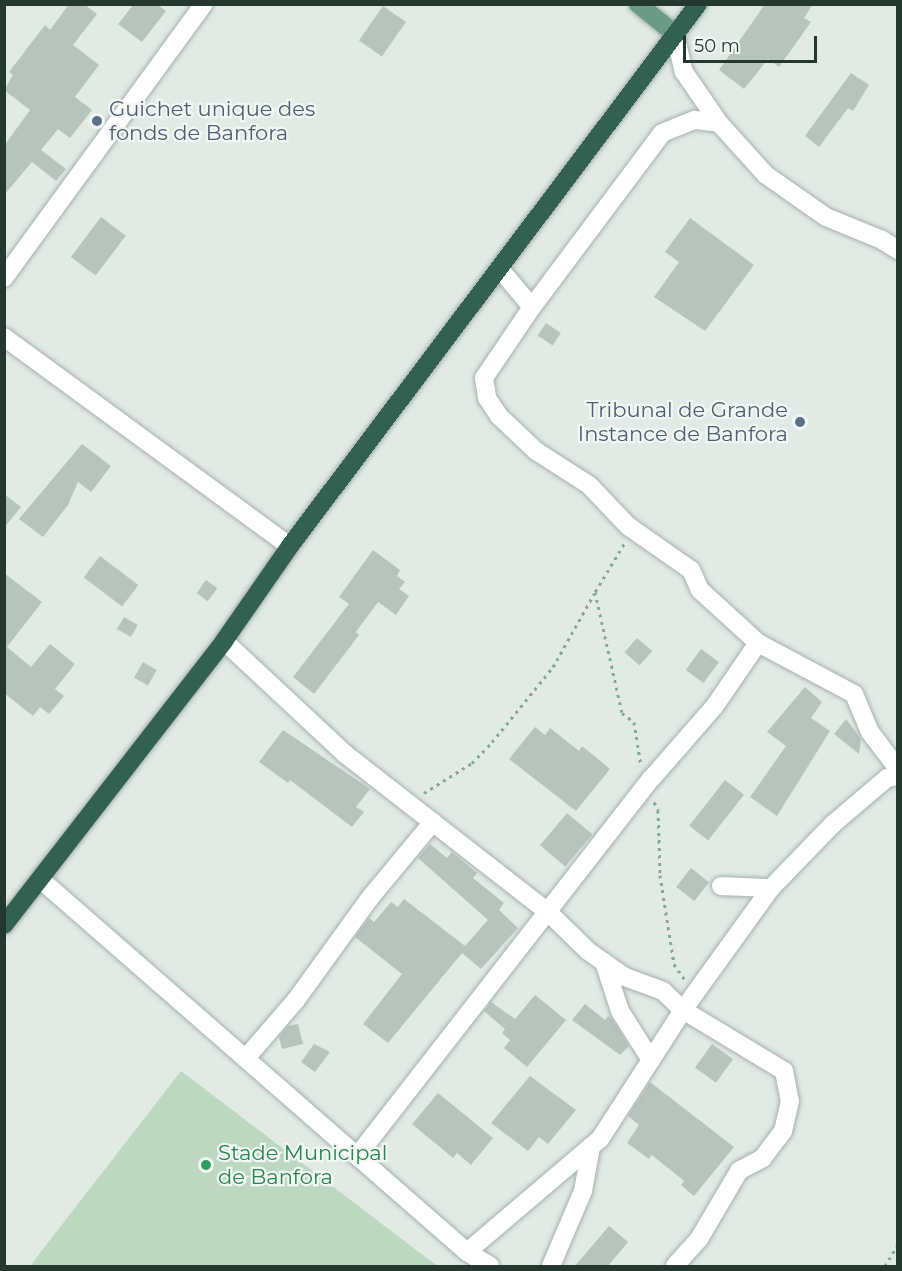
<!DOCTYPE html>
<style>
body{margin:0}
#map{position:relative;width:902px;height:1271px;overflow:hidden;background:#e1eae5;font-family:Montserrat,sans-serif}
div>[style]{position:absolute}
[style*='--x']{left:calc(var(--x)*1px);top:calc(var(--y)*1px);width:calc(var(--w)*1px);rotate:calc(var(--a)*1deg)}
.green>*{inset:0;background:#bcd8c0}
.building>*{inset:0;background:#b7c4bd;transform-origin:0 0}
.path>*{height:3px;margin-top:-1.5px;transform-origin:0;background:repeating-linear-gradient(90deg,#85a999 0 3px,transparent 0 7.5px)}
.roads{filter:drop-shadow(0 0 2px #a5b1ab) drop-shadow(0 0 2px #a5b1ab)}
.minor>*{height:18px;margin:-9px;padding:0 9px;transform-origin:9px;border-radius:9px;background:#fff}
.major>*{height:18px;margin:-9px;padding:0 9px;transform-origin:9px;border-radius:9px;background:#6b9a87}
.highway>*{height:18px;margin:-9px;padding:0 9px;transform-origin:9px;border-radius:9px;background:#336151}
.dots>*{width:16px;height:16px;translate:-50% -50%;box-sizing:border-box;border:3px solid #f1f7f3;border-radius:50%}
span{translate:-50% -50%;white-space:nowrap;text-align:center;line-height:1.15;-webkit-text-stroke:4.5px #f1f7f3;paint-order:stroke}
.service-label{font-size:21px;color:#4e5e75}
.left{translate:0 -50%;text-align:left}
.right{translate:-100% -50%;text-align:right}
.leisure-label{font-size:21px;color:#27864d}
.frame{position:absolute;inset:0;border:6px solid #243830;pointer-events:none}
.scale{position:absolute;left:683px;top:36px;width:134px;height:27px;box-sizing:border-box;border:3px solid #243830;border-top:0;padding-left:8px;font-size:18px;line-height:21px;white-space:nowrap;color:#243830;-webkit-text-stroke:4px #f1f7f3;paint-order:stroke}
</style>
<div id="map">
<div class="green">
<i style="clip-path:polygon(181px 1071px,428px 1259px,438px 1266px,30px 1266px)"></i>
</div>
<div class="building">
<i style="clip-path:polygon(69px 4px,84px 4px,97px 14px,73px 45px,99px 65px,75px 97px,92px 110px,70px 138px,58px 129px,41px 150px,66px 169px,56px 181px,32px 162px,4px 195px,4px 146px,30px 110px,4px 90px,13px 75px,9px 72px,45px 25px,50px 30px)"></i>
<i style="clip-path:polygon(134px 4px,157px 4px,166px 11px,142px 42px,118px 24px)"></i>
<i style="clip-path:polygon(765px 4px,813px 4px,804px 18px,811px 22px,779px 67px,768px 59px,744px 89px,719px 70px)"></i>
<i style="left:383px;top:6px;width:28px;height:42px;rotate:35deg"></i>
<i style="clip-path:polygon(851px 73px,869px 85px,853px 111px,848px 108px,819px 147px,805px 136px)"></i>
<i style="left:101px;top:217px;width:31px;height:50px;rotate:37deg"></i>
<i style="clip-path:polygon(690px 218px,754px 265px,705px 331px,654px 297px,679px 262px,665px 252px)"></i>
<i style="left:546px;top:323px;width:18px;height:15px;rotate:34deg"></i>
<i style="clip-path:polygon(82px 444px,111px 466px,91px 492px,78px 482px,68px 505px,43px 537px,19px 519px)"></i>
<i style="clip-path:polygon(4px 494px,21px 507px,4px 528px)"></i>
<i style="clip-path:polygon(373px 550px,400px 570px,397px 576px,405px 582px,399px 589px,409px 596px,396px 615px,378px 602px,356px 632px,359px 635px,314px 694px,293px 677px,349px 604px,339px 597px)"></i>
<i style="left:100px;top:556px;width:48px;height:27px;rotate:37deg"></i>
<i style="clip-path:polygon(4px 573px,42px 602px,7px 647px,31px 667px,50px 644px,75px 664px,55px 689px,64px 696px,49px 714px,40px 707px,33px 716px,4px 693px)"></i>
<i style="left:206px;top:580px;width:14px;height:16px;rotate:36deg"></i>
<i style="left:124px;top:617px;width:16px;height:14px;rotate:30deg"></i>
<i style="left:637px;top:638px;width:20px;height:19px;rotate:41deg"></i>
<i style="left:701px;top:649px;width:22px;height:26px;rotate:36deg"></i>
<i style="left:143px;top:662px;width:16px;height:18px;rotate:30deg"></i>
<i style="clip-path:polygon(805px 687px,822px 702px,811px 718px,830px 731px,777px 816px,750px 797px,786px 746px,767px 732px)"></i>
<i style="clip-path:polygon(846px 719px,861px 739px,859px 754px,834px 734px)"></i>
<i style="clip-path:polygon(535px 727px,545px 735px,550px 728px,579px 751px,582px 746px,610px 769px,576px 811px,509px 759px)"></i>
<i style="clip-path:polygon(283px 730px,370px 789px,356px 807px,364px 812px,352px 827px,290px 780px,288px 783px,259px 762px)"></i>
<i style="left:725px;top:780px;width:24px;height:58px;rotate:38deg"></i>
<i style="left:567px;top:813px;width:33px;height:42px;rotate:40deg"></i>
<i style="clip-path:polygon(430px 844px,447px 858px,452px 852px,477px 873px,473px 878px,504px 903px,499px 910px,518px 928px,481px 969px,462px 953px,388px 1043px,363px 1024px,402px 974px,355px 937px,369px 918px,374px 922px,391px 902px,398px 907px,404px 899px,465px 946px,488px 920px,418px 858px)"></i>
<i style="left:691px;top:868px;width:23px;height:24px;rotate:38deg"></i>
<i style="clip-path:polygon(535px 995px,566px 1020px,527px 1067px,504px 1048px,510px 1040px,502px 1033px,505px 1029px,484px 1011px,491px 1002px,515px 1019px)"></i>
<i style="clip-path:polygon(585px 1004px,605px 1020px,608px 1016px,612px 1019px,629px 1046px,620px 1055px,572px 1020px)"></i>
<i style="clip-path:polygon(298px 1024px,303px 1044px,282px 1049px,279px 1037px,288px 1026px)"></i>
<i style="clip-path:polygon(314px 1044px,330px 1052px,315px 1072px,301px 1062px)"></i>
<i style="left:712px;top:1044px;width:26px;height:29px;rotate:36deg"></i>
<i style="clip-path:polygon(530px 1076px,576px 1110px,548px 1144px,539px 1137px,528px 1151px,491px 1123px)"></i>
<i style="clip-path:polygon(650px 1082px,734px 1147px,694px 1196px,681px 1185px,684px 1181px,652px 1155px,649px 1159px,627px 1143px,639px 1125px,628px 1116px)"></i>
<i style="clip-path:polygon(438px 1093px,493px 1138px,471px 1165px,457px 1153px,453px 1158px,412px 1124px)"></i>
<i style="clip-path:polygon(609px 1226px,628px 1242px,608px 1266px,575px 1266px)"></i>
</div>
<div class="path">
<i style="--x:624;--y:544;--w:56;--a:121.1"></i>
<i style="--x:595;--y:592;--w:124;--a:77.4"></i>
<i style="--x:622;--y:713;--w:15;--a:37"></i>
<i style="--x:634;--y:722;--w:45;--a:81"></i>
<i style="--x:424;--y:793;--w:57;--a:-32"></i>
<i style="--x:472;--y:763;--w:29;--a:-46"></i>
<i style="--x:492;--y:742;--w:97;--a:-50.9"></i>
<i style="--x:553;--y:667;--w:84;--a:-60.7"></i>
<i style="--x:654;--y:802;--w:9;--a:63"></i>
<i style="--x:658;--y:810;--w:65;--a:88.2"></i>
<i style="--x:660;--y:875;--w:90;--a:81.1"></i>
<i style="--x:674;--y:964;--w:18;--a:56"></i>
<i style="--x:885;--y:1266;--w:26;--a:-59"></i>
</div>
<div class="roads">
<div class="minor">
<i style="--x:675;--y:34;--w:39;--a:77"></i>
<i style="--x:684;--y:72;--w:62;--a:55.5"></i>
<i style="--x:499;--y:268;--w:51;--a:49.8"></i>
<i style="--x:532;--y:307;--w:86;--a:124.1"></i>
<i style="--x:484;--y:378;--w:20;--a:81"></i>
<i style="--x:487;--y:398;--w:22;--a:56"></i>
<i style="--x:499;--y:416;--w:51;--a:43.4"></i>
<i style="--x:536;--y:451;--w:63;--a:32.7"></i>
<i style="--x:589;--y:485;--w:57;--a:46.4"></i>
<i style="--x:628;--y:526;--w:77;--a:34.9"></i>
<i style="--x:691;--y:570;--w:22;--a:66"></i>
<i style="--x:700;--y:590;--w:79;--a:42.4"></i>
<i style="--x:758;--y:643;--w:109;--a:28"></i>
<i style="--x:854;--y:694;--w:41;--a:67.2"></i>
<i style="--x:870;--y:732;--w:46;--a:52.9"></i>
<i style="--x:4;--y:278;--w:339;--a:-53.9"></i>
<i style="--x:532;--y:307;--w:217;--a:-53.2"></i>
<i style="--x:662;--y:133;--w:35;--a:-22"></i>
<i style="--x:695;--y:120;--w:24;--a:7"></i>
<i style="--x:719;--y:123;--w:70;--a:47.9"></i>
<i style="--x:766;--y:175;--w:73;--a:35"></i>
<i style="--x:826;--y:217;--w:61;--a:22.3"></i>
<i style="--x:882;--y:240;--w:19;--a:32"></i>
<i style="--x:4;--y:337;--w:354;--a:36.2"></i>
<i style="--x:224;--y:641;--w:166;--a:43"></i>
<i style="--x:345;--y:754;--w:256;--a:37.9"></i>
<i style="--x:547;--y:911;--w:57;--a:44.3"></i>
<i style="--x:588;--y:951;--w:45;--a:35.1"></i>
<i style="--x:625;--y:977;--w:40;--a:20.2"></i>
<i style="--x:663;--y:991;--w:28;--a:44"></i>
<i style="--x:683;--y:1010;--w:118;--a:31.1"></i>
<i style="--x:784;--y:1071;--w:31;--a:79"></i>
<i style="--x:790;--y:1101;--w:31;--a:103"></i>
<i style="--x:783;--y:1131;--w:34;--a:127"></i>
<i style="--x:763;--y:1158;--w:27;--a:152"></i>
<i style="--x:739;--y:1171;--w:79;--a:120.5"></i>
<i style="--x:699;--y:1239;--w:36;--a:132"></i>
<i style="--x:40;--y:879;--w:567;--a:41.14"></i>
<i style="--x:467;--y:1252;--w:27;--a:31"></i>
<i style="--x:721;--y:886;--w:50;--a:2.3"></i>
<i style="--x:604;--y:962;--w:52;--a:71.9"></i>
<i style="--x:620;--y:1011;--w:58;--a:57.7"></i>
<i style="--x:246;--y:1058;--w:77;--a:-49.2"></i>
<i style="--x:296;--y:1000;--w:125;--a:-54.1"></i>
<i style="--x:369;--y:899;--w:100;--a:-50.3"></i>
<i style="--x:358;--y:1155;--w:478;--a:-52.1"></i>
<i style="--x:652;--y:778;--w:94;--a:-48.9"></i>
<i style="--x:714;--y:707;--w:78;--a:-55.5"></i>
<i style="--x:467;--y:1252;--w:175;--a:-40.4"></i>
<i style="--x:600;--y:1139;--w:153;--a:-57.2"></i>
<i style="--x:683;--y:1010;--w:150;--a:-54.2"></i>
<i style="--x:771;--y:888;--w:89;--a:-45.9"></i>
<i style="--x:833;--y:824;--w:71;--a:-40.4"></i>
<i style="--x:887;--y:778;--w:11;--a:-10"></i>
<i style="--x:551;--y:1266;--w:82;--a:-66.9"></i>
<i style="--x:583;--y:1191;--w:45;--a:-79.7"></i>
</div>
<div class="major">
<i style="--x:638;--y:4;--w:48;--a:39"></i>
</div>
<div class="highway">
<i style="--x:4;--y:925;--w:359;--a:-52.2"></i>
<i style="--x:224;--y:641;--w:116;--a:-55.2"></i>
<i style="--x:290;--y:546;--w:678;--a:-53.03"></i>
</div>
</div>
<div class="dots">
<i style="left:97px;top:121px;background:#5c6f8a"></i>
<i style="left:800px;top:422px;background:#5c6f8a"></i>
<i style="left:206px;top:1165px;background:#2e9e5b"></i>
</div>
<div class="service-label">
<span class="left" style="left:109px;top:121px">Guichet unique des<br>fonds de Banfora</span>
<span class="right" style="left:788px;top:422px">Tribunal de Grande<br>Instance de Banfora</span>
</div>
<div class="leisure-label">
<span class="left" style="left:218px;top:1165px">Stade Municipal<br>de Banfora</span>
</div>
<div class="frame"></div>
<div class="scale">50 m</div>
</div>
